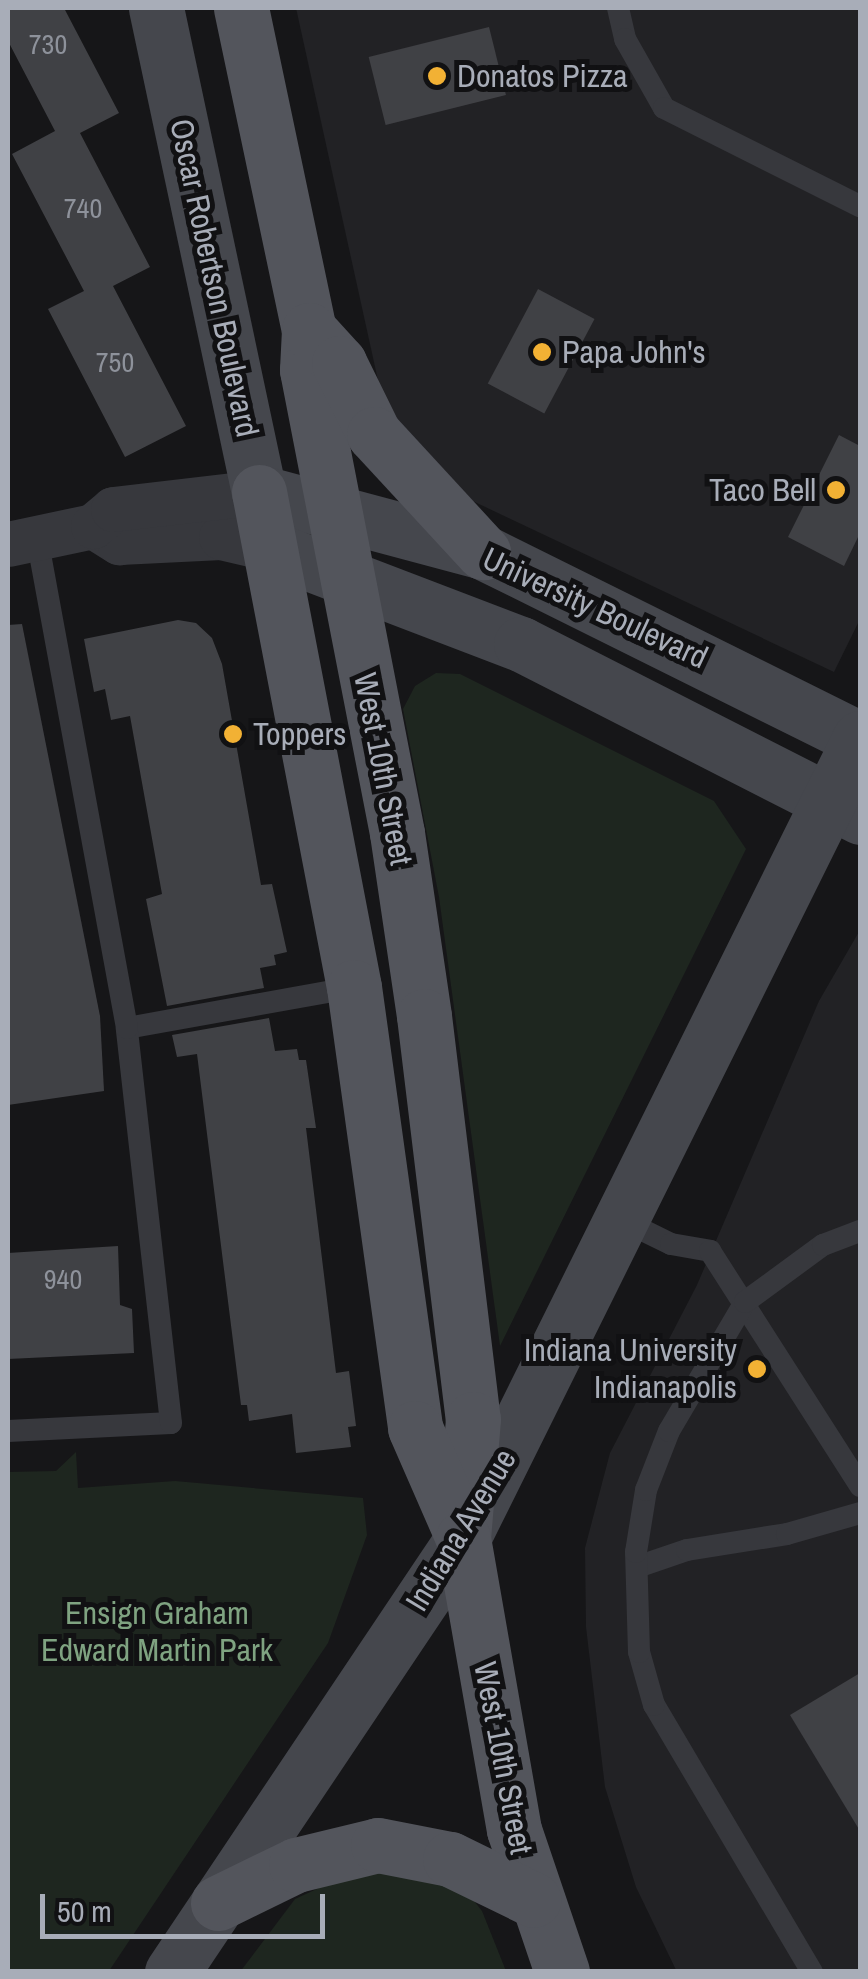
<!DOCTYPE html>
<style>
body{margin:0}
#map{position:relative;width:868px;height:1979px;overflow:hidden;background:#161618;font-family:"Archivo Narrow",sans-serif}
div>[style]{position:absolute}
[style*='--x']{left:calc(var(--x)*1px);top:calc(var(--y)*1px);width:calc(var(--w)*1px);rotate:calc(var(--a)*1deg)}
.built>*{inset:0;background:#222225}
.green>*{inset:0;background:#1e261f}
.building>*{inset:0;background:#404145;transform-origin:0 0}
.lane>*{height:22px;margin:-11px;padding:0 11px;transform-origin:11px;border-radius:11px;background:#37383d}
.street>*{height:45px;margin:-22.5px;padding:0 22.5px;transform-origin:22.5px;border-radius:22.5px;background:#37383d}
.secondary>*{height:55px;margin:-27.5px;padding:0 27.5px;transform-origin:27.5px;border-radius:27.5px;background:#45474d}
.primary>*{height:55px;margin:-27.5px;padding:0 27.5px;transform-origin:27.5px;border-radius:27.5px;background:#53555c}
.dots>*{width:28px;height:28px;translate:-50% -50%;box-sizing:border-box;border:5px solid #111113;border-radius:50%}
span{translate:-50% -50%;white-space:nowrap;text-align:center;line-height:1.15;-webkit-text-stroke:10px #111113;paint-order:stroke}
.number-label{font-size:28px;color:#8e929b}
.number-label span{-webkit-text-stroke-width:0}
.poi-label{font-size:32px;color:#a8adb8}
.left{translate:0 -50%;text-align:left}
.right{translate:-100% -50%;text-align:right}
.street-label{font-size:32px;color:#a8adb8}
.park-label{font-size:32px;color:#7fa381}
.frame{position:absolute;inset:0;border:10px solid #a8adb8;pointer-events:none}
.scale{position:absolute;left:40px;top:1894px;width:285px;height:45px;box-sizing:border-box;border:5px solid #a8adb8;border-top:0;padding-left:12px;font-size:30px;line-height:35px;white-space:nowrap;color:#a8adb8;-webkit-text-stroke:8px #111113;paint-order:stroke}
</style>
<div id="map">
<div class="built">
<i style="clip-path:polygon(296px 8px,860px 8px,860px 619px,834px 672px,460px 495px,383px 403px)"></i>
<i style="clip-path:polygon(860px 930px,860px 1971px,677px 1972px,636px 1887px,605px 1787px,586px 1627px,585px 1548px,610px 1453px,697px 1285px,819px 1001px)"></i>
</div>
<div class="green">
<i style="clip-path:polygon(436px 673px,460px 674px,714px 801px,746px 849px,500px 1346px,439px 897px,403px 709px,415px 686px)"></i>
<i style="clip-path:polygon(76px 1452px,78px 1488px,175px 1481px,363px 1498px,367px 1535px,328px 1643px,109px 1971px,8px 1971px,8px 1472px,56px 1471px)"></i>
<i style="clip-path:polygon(369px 1865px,460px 1883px,482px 1911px,506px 1971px,240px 1972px,295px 1899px)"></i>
</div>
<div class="building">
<i style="clip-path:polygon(8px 8px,64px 8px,119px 113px,80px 133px,150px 267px,113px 286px,186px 426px,125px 457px,48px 309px,84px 291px,12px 154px,55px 131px,8px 41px)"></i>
<i style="left:489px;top:27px;width:70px;height:124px;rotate:76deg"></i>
<i style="left:538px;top:289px;width:64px;height:107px;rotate:28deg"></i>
<i style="clip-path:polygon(839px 435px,860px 446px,860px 533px,844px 566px,788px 537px)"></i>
<i style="clip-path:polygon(178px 620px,196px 623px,212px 638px,222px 664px,261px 885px,272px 884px,287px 952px,274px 955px,276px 965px,260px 968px,264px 988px,167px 1006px,146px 899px,162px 894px,130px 716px,111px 720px,105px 689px,94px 692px,84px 639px)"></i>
<i style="clip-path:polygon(22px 624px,100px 1016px,104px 1091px,8px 1105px,8px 625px)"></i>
<i style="clip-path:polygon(269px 1018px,275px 1051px,297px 1049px,299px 1060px,306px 1060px,316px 1128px,306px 1128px,336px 1373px,349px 1371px,356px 1426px,348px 1427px,351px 1447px,296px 1453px,292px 1414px,249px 1421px,247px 1405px,241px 1405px,197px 1054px,177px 1057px,172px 1035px)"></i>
<i style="clip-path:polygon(118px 1246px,120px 1305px,132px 1309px,134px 1353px,8px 1359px,8px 1253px)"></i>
<i style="clip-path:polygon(860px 1673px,860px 1831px,790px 1715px)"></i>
</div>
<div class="lane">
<i style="--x:618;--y:8;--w:32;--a:77"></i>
<i style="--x:625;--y:39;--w:79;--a:60.5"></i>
<i style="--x:664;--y:108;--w:219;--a:26.6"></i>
<i style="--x:127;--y:1028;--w:231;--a:-10.2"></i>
<i style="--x:620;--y:1219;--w:57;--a:26.1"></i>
<i style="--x:671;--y:1244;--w:40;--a:10"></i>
<i style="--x:710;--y:1251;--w:279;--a:57.4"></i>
<i style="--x:8;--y:1431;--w:163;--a:-2.8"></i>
<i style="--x:171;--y:1423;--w:397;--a:-96.4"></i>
<i style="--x:127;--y:1028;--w:498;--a:-100.4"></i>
<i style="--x:637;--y:1567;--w:53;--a:-18.8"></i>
<i style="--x:687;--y:1550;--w:101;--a:-9.1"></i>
<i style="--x:787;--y:1534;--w:76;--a:-16"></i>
<i style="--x:812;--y:1972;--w:310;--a:-120.6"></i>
<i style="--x:654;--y:1705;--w:55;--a:-105.8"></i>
<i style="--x:639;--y:1652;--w:100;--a:-91.7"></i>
<i style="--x:636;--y:1552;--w:63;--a:-80.8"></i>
<i style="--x:646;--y:1490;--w:63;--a:-68.7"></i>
<i style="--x:669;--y:1431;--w:150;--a:-59.5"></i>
<i style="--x:745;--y:1302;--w:97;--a:-36.2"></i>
<i style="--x:823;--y:1245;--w:40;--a:-21"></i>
</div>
<div class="street">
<i style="--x:93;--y:526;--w:31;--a:32"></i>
<i style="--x:119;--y:542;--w:102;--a:-2.8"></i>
<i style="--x:221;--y:537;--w:52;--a:13.2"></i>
<i style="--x:8;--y:544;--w:87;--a:-12"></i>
<i style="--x:93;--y:526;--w:26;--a:-40"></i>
<i style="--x:113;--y:509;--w:147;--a:-6.6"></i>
</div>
<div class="secondary">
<i style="--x:156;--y:8;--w:495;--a:78"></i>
<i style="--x:259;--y:492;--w:232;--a:15"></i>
<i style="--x:483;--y:552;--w:421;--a:26.4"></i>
<i style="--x:272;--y:549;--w:267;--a:20.9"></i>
<i style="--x:521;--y:644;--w:381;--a:27"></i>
<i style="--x:172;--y:1972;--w:523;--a:-56.16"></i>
<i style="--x:463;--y:1538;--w:893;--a:-63.61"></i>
</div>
<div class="primary">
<i style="--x:241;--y:8;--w:329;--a:78.1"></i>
<i style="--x:309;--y:330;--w:40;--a:92.9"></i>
<i style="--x:307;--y:370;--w:472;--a:79"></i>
<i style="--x:397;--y:833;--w:185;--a:81.6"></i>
<i style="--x:424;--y:1016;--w:406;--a:83.1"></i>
<i style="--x:473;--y:1419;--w:119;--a:94.8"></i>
<i style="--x:309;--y:330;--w:45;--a:47.7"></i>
<i style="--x:339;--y:363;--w:79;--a:63.8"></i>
<i style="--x:374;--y:434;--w:161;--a:47.3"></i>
<i style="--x:259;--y:492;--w:504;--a:79.14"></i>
<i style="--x:354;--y:987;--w:445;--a:82.1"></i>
<i style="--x:415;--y:1428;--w:120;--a:66.4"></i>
<i style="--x:463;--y:1538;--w:296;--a:80.1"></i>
<i style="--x:514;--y:1830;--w:150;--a:71.3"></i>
<i style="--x:218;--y:1903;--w:87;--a:-26"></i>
<i style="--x:296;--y:1865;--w:84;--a:-13.7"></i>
<i style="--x:378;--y:1845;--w:73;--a:11"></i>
<i style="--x:450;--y:1859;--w:93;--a:26"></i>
</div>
<div class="dots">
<i style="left:437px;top:76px;background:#f2b134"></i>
<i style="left:542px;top:352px;background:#f2b134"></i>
<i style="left:836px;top:490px;background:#f2b134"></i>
<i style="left:233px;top:734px;background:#f2b134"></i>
<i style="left:757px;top:1369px;background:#f2b134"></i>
</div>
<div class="number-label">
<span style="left:48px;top:44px">730</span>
<span style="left:83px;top:208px">740</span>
<span style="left:115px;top:362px">750</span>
<span style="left:63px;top:1279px">940</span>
</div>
<div class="poi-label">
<span class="left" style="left:457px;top:76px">Donatos Pizza</span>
<span class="left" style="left:562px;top:352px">Papa John's</span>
<span class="right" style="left:816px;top:490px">Taco Bell</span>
<span class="left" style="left:253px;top:734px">Toppers</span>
<span class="right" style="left:737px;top:1369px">Indiana University<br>Indianapolis</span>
</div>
<div class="street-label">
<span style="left:214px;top:278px;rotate:78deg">Oscar Robertson Boulevard</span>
<span style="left:595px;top:608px;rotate:25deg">University Boulevard</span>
<span style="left:383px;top:769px;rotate:79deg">West 10th Street</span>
<span style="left:461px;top:1530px;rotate:-59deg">Indiana Avenue</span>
<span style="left:503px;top:1758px;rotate:79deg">West 10th Street</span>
</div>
<div class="park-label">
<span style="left:157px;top:1632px">Ensign Graham<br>Edward Martin Park</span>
</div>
<div class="frame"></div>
<div class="scale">50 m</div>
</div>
